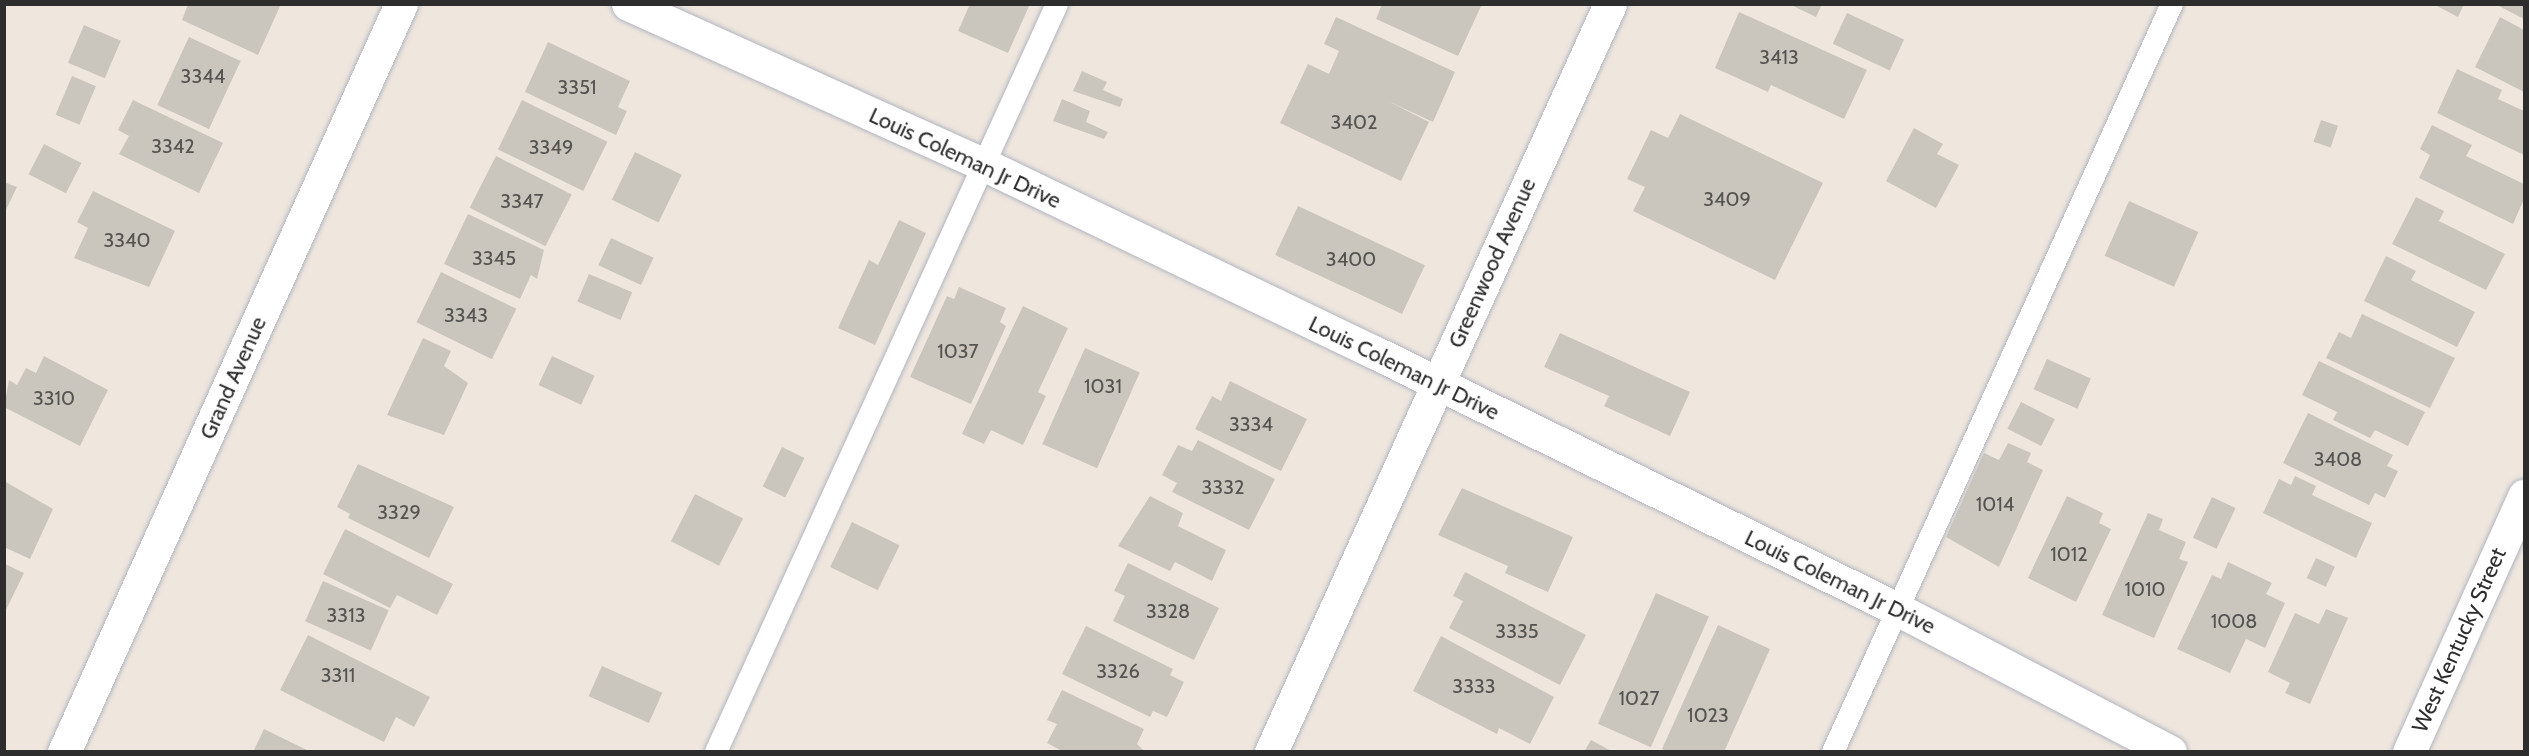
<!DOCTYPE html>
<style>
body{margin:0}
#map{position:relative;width:2529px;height:756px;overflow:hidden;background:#efe7de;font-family:Cabin,sans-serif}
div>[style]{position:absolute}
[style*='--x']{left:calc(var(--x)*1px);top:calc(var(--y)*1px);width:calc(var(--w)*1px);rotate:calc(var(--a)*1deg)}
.building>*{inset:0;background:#cbc6bd;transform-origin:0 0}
.roads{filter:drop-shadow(0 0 2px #b2b5c1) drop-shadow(0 0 2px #b2b5c1)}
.service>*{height:22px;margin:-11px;padding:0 11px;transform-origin:11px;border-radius:11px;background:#fff}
.minor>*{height:33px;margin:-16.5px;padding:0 16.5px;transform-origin:16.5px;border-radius:16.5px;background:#fff}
span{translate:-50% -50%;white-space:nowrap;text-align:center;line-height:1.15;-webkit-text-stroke:5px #fff;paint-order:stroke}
.number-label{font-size:20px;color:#545351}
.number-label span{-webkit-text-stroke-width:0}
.street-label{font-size:22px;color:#2d2d2d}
.frame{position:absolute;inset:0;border:6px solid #2d2d2d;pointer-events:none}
</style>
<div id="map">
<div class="building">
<i style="clip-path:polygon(188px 4px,281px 4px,258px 55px,182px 20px)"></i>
<i style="clip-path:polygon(970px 4px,1030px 4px,1008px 53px,958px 31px)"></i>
<i style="clip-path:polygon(1382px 4px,1482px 4px,1458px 56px,1376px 19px)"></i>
<i style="clip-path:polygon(1789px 4px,1822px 4px,1816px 17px)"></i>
<i style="clip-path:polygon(2433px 4px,2464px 4px,2458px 17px)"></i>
<i style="clip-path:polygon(2495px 4px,2524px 4px,2524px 19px)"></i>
<i style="clip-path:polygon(1739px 12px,1867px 70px,1844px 119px,1771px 85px,1768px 92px,1715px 68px)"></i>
<i style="left:1847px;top:13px;width:63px;height:34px;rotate:25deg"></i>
<i style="clip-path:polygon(1336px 17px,1455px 72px,1433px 122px,1388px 101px,1429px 122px,1401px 181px,1280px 123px,1308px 64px,1329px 74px,1339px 51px,1324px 44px)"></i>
<i style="clip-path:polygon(2500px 17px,2524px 30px,2524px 92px,2475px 67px)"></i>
<i style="left:84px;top:25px;width:40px;height:41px;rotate:23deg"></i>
<i style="left:189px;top:37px;width:57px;height:75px;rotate:25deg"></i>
<i style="clip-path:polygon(548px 42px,630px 81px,618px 107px,627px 111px,616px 135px,525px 92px)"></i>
<i style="clip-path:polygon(2457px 69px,2502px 90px,2498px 99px,2524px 111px,2524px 155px,2437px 113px)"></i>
<i style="clip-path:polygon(1082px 71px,1107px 82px,1103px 90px,1123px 99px,1120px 107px,1073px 91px)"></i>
<i style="left:72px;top:76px;width:26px;height:42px;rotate:23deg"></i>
<i style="clip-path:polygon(1062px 99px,1090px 111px,1086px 122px,1108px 132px,1104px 139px,1053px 121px)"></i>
<i style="clip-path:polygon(133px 100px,223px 143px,199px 193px,119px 154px,129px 136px,118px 130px)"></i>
<i style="left:522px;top:100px;width:95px;height:55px;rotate:26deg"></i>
<i style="clip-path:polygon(1680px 114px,1823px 183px,1775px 280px,1633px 211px,1645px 187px,1627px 179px,1651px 130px,1668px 138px)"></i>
<i style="left:2321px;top:120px;width:18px;height:23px;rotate:19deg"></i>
<i style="clip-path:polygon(2432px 125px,2472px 145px,2466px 156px,2524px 184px,2524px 199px,2513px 224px,2419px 178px,2430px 155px,2420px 149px)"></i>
<i style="clip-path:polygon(1914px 128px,1943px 144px,1937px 154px,1959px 165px,1936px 208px,1886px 181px)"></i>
<i style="left:44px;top:144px;width:42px;height:34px;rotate:27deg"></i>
<i style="left:635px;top:152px;width:52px;height:53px;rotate:26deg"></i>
<i style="left:496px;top:156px;width:85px;height:58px;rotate:27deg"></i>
<i style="clip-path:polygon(4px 182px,17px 187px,4px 214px)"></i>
<i style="clip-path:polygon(93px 191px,175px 231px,149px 287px,74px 258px,88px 228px,77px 222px)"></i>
<i style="clip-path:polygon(2416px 197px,2444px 211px,2439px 221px,2505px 254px,2486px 290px,2392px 244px)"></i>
<i style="left:2129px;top:201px;width:76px;height:60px;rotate:24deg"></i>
<i style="left:1298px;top:206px;width:140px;height:54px;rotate:25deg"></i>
<i style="clip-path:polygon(468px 214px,544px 250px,537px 279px,531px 275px,520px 299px,444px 264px)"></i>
<i style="clip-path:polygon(899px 220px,926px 233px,875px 345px,838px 328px,869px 260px,878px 265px)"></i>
<i style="left:611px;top:238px;width:47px;height:30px;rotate:25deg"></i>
<i style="clip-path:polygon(2386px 256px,2416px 271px,2411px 280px,2475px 312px,2457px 347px,2364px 301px)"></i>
<i style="left:441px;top:272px;width:84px;height:56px;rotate:26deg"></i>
<i style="left:589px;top:274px;width:47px;height:30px;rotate:23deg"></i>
<i style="clip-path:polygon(959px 287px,1006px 308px,1000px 322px,1006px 326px,971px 404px,910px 377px,947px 296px,954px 299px)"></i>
<i style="clip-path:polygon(1023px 306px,1068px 328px,1038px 392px,1046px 396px,1023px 445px,991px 430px,984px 444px,962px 434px)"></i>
<i style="clip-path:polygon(2362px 314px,2455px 358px,2430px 408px,2326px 358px,2339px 332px,2351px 338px)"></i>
<i style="clip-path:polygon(1560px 333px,1690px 392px,1670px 436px,1604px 406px,1609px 396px,1544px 367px)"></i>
<i style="clip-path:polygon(423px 338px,451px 351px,444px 366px,468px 383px,444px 435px,387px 415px)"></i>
<i style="left:1085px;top:348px;width:60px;height:105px;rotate:24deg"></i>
<i style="clip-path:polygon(44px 356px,108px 390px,80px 446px,4px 407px,9px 380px,17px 385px,26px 368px,36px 373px)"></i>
<i style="left:552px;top:356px;width:47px;height:32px;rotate:25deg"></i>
<i style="left:2047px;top:359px;width:48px;height:33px;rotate:24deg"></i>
<i style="clip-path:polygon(2319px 361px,2425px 412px,2408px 446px,2375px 430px,2370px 438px,2333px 420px,2337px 412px,2302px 395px)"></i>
<i style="clip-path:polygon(1230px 381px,1307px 419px,1281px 471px,1195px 429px,1212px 396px,1221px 401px)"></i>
<i style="left:2021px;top:402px;width:38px;height:30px;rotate:27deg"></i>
<i style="clip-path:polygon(2308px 413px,2393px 455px,2387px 466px,2398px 471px,2385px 498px,2375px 493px,2369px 505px,2283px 463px)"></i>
<i style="clip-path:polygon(1198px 440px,1275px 479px,1249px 530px,1172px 492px,1177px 483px,1162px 475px,1178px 445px,1192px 451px)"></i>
<i style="clip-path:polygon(2008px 443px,2031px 453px,2027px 462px,2043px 470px,1999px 567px,1946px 537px,1984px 453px,1999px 460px)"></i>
<i style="left:782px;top:447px;width:25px;height:44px;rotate:26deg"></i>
<i style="clip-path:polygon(358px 464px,454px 507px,429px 558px,348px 518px,350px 514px,337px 507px)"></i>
<i style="clip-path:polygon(2295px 476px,2316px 486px,2312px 495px,2372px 523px,2356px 558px,2263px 513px,2279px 479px,2291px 485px)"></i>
<i style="clip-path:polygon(4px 481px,53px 509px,30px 559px,4px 547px)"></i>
<i style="clip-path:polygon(1462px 488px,1573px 537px,1548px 592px,1505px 573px,1508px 566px,1438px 535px)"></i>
<i style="left:695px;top:494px;width:54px;height:53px;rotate:27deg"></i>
<i style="clip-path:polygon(1150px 496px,1183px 513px,1178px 526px,1226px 550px,1212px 581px,1175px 562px,1170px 571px,1118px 546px)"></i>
<i style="clip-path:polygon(2067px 496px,2103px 513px,2099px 523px,2111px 529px,2076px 602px,2028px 578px)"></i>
<i style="left:2212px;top:497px;width:26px;height:45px;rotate:25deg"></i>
<i style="clip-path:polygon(2148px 513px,2163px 519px,2159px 530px,2186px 542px,2179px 559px,2188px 562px,2154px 638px,2102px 615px)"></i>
<i style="left:852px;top:522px;width:53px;height:50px;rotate:26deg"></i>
<i style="clip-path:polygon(345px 529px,453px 584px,437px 615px,397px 595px,390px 608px,323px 574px)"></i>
<i style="left:2316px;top:558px;width:21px;height:22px;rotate:25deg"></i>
<i style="clip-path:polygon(2228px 562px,2272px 583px,2266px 594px,2285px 603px,2265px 648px,2246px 639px,2230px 673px,2177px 649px,2212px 575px,2221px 579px)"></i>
<i style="clip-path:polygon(1128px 563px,1219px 608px,1194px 660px,1113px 621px,1125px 596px,1114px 591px)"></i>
<i style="clip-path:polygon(5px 564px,24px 573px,5px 612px)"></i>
<i style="clip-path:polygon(1465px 572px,1586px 635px,1560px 685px,1449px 628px,1463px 601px,1453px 596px)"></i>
<i style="left:323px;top:581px;width:72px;height:44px;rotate:24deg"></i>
<i style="left:1656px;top:593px;width:58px;height:143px;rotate:24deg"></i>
<i style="clip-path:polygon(2326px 609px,2348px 618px,2310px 704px,2285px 693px,2290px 683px,2268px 672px,2295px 613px,2319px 624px)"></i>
<i style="clip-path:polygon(1718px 625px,1770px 649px,1724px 752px,1668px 752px,1662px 749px)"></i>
<i style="clip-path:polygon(1086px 626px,1173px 669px,1170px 675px,1184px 682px,1167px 717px,1153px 711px,1150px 717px,1062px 674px)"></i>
<i style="clip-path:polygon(308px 635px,430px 697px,414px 727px,396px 717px,384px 742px,280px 690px)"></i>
<i style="clip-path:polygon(1441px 636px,1554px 697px,1530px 744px,1499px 728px,1497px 734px,1413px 691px)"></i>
<i style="left:602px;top:666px;width:66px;height:33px;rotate:24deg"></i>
<i style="clip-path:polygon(1062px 690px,1144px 729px,1137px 744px,1145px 752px,1064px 752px,1047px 743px,1057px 724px,1047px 720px)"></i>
<i style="clip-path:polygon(264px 729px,311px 752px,253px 752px)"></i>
<i style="clip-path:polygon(1591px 740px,1613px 752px,1584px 752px)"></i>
</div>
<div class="roads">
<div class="service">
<i style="--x:716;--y:752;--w:822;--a:-65.49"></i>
<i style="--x:1833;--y:752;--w:821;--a:-65.62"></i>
</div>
<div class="minor">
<i style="--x:628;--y:4;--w:392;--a:24.3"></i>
<i style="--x:985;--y:165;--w:432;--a:25.7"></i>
<i style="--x:1374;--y:352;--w:583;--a:26.17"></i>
<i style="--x:1897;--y:609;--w:308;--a:27.6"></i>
<i style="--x:64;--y:752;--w:820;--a:-65.75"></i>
<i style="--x:1271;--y:752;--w:821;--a:-65.62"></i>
<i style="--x:2409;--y:752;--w:281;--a:-65.8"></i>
</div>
</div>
<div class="number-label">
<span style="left:1779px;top:57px">3413</span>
<span style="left:203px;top:76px">3344</span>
<span style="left:577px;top:87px">3351</span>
<span style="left:1354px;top:122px">3402</span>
<span style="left:173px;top:146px">3342</span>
<span style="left:551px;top:147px">3349</span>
<span style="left:1727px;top:199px">3409</span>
<span style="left:522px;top:201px">3347</span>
<span style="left:127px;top:240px">3340</span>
<span style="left:494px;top:258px">3345</span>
<span style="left:1351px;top:259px">3400</span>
<span style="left:466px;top:315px">3343</span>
<span style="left:958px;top:351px">1037</span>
<span style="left:1103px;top:386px">1031</span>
<span style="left:54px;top:398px">3310</span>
<span style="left:1251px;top:424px">3334</span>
<span style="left:2338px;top:459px">3408</span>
<span style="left:1223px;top:487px">3332</span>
<span style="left:1995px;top:504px">1014</span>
<span style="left:399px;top:512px">3329</span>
<span style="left:2069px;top:554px">1012</span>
<span style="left:2145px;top:589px">1010</span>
<span style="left:1168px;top:611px">3328</span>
<span style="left:346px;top:615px">3313</span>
<span style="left:2234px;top:621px">1008</span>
<span style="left:1517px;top:631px">3335</span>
<span style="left:1118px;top:671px">3326</span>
<span style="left:338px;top:675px">3311</span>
<span style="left:1474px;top:686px">3333</span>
<span style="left:1639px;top:698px">1027</span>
<span style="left:1708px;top:715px">1023</span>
</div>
<div class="street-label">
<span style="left:965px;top:158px;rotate:25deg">Louis Coleman Jr Drive</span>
<span style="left:1492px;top:263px;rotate:-66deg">Greenwood Avenue</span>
<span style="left:1404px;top:368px;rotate:26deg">Louis Coleman Jr Drive</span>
<span style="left:233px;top:378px;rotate:-66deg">Grand Avenue</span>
<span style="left:1840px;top:582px;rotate:26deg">Louis Coleman Jr Drive</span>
<span style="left:2459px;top:640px;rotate:-66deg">West Kentucky Street</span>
</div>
<div class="frame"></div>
</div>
